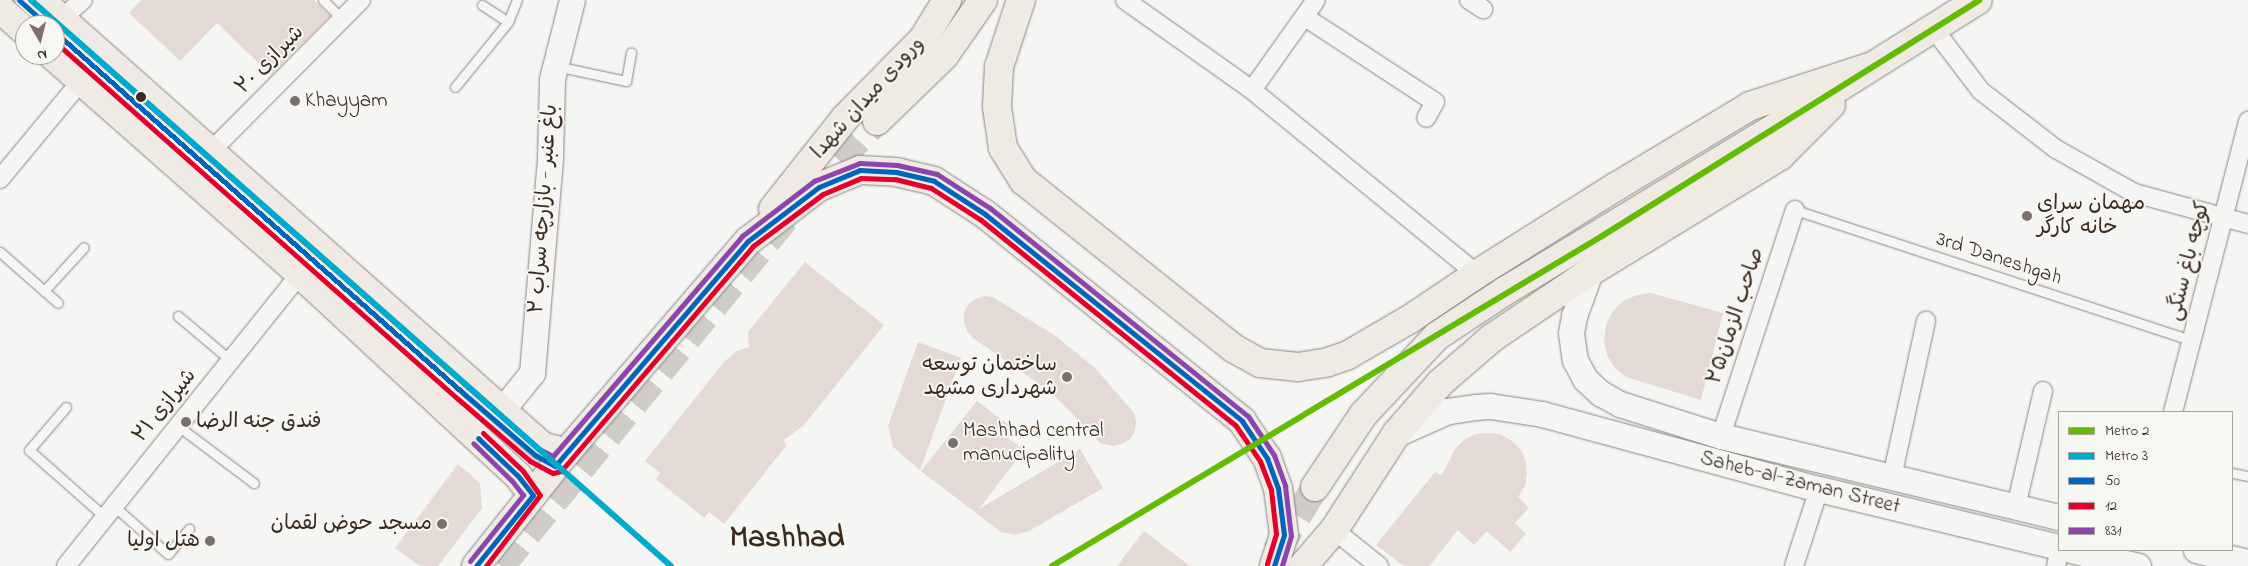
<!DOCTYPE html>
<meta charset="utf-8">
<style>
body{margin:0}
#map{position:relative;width:2248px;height:566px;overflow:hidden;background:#f5f5f3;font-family:"Indie Flower","Playpen Sans Arabic",sans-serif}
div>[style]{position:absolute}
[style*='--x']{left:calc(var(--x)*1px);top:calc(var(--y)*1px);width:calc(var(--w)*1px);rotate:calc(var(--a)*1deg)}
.building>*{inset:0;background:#e4d9d5}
.primary-tunnel>*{height:28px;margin-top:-14px;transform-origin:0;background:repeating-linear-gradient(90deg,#d0ccc8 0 28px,transparent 0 42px)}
.roads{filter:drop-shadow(0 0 1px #8a8683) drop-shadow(0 0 1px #8a8683)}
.lane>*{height:9px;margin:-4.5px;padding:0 4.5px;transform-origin:4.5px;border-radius:4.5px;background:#f5f5f3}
.street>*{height:18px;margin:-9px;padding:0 9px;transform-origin:9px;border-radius:9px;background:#f5f5f3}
.secondary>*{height:25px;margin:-12.5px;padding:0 12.5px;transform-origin:12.5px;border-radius:12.5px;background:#f5f5f3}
.primary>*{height:28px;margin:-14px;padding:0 14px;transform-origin:14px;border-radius:14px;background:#efebe4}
.bus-1>*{height:5px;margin:-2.5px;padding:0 2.5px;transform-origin:2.5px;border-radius:2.5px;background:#0065bd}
.bus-2>*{height:5px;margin:-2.5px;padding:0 2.5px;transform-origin:2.5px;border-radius:2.5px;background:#e4002b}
.bus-3>*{height:5px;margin:-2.5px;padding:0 2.5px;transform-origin:2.5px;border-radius:2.5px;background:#8e44ad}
.metro-1>*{height:6px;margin:-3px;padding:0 3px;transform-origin:3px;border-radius:3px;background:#62bc03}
.metro-2>*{height:6px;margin:-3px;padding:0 3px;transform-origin:3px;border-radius:3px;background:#00a9ce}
.dots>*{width:14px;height:14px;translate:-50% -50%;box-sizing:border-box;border:2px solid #f6f6f2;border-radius:50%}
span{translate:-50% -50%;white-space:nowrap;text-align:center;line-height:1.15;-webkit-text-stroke:4px #f6f6f2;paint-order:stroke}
.street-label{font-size:21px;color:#3b2a1e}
.poi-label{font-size:21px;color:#3b2a1e}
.left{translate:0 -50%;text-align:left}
.right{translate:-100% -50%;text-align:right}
.town-label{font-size:31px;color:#3b2a1e;font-weight:700}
.legend{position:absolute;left:2058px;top:411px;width:175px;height:140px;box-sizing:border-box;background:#f6f6f2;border:1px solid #aba49d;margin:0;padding:6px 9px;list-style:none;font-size:15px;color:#3b2a1e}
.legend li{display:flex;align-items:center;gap:10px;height:25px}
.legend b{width:25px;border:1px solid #aba49d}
.north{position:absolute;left:15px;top:15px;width:50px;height:50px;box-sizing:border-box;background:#f6f6f2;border:1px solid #aba49d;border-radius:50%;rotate:172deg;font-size:14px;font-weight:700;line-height:20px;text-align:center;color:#3b2a1e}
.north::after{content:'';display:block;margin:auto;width:18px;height:22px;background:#7c7169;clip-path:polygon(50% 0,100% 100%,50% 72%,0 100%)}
</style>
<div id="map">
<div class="building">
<i style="clip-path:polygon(141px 0,314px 0,330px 16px,271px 75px,217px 23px,180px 61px,129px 13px)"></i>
<i style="clip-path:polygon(805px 262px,884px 325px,804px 425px,784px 440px,786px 446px,724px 524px,709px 512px,704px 518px,656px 479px,660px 473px,645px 461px,725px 361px,737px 351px,749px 347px,748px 332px)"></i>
<i style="clip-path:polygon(1651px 293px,1723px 313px,1701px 400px,1626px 377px,1615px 368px,1607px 355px,1604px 340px,1606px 325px,1612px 312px,1623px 301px,1637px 295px)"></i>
<i style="clip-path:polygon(984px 296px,993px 297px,1057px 337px,1097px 370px,1134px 413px,1136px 421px,1135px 431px,1130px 439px,1122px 444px,1113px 446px,1100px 443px,1060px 401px,1039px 384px,973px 338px,967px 331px,964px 322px,964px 313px,968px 305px,975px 299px)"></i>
<i style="clip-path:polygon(918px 342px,961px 358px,920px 470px,893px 447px,888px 426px)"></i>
<i style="clip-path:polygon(977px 401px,1014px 429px,1008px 438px,1024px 450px,979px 509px,1080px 449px,1103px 488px,1029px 531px,1015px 535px,1001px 532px,921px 471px)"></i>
<i style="clip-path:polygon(1488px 433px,1500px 434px,1512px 441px,1521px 450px,1526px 462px,1527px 474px,1525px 486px,1518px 497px,1529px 508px,1515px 523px,1526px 534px,1510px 552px,1487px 531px,1474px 545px,1458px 530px,1429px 566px,1404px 566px,1376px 545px,1435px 472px,1442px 475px,1455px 449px,1464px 440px,1475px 434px)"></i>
<i style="clip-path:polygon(458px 464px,480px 483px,482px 508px,438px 566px,420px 566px,395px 548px)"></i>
<i style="clip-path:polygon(1144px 531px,1190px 566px,1117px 566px)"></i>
</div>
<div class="primary-tunnel">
<i style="--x:1276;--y:552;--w:76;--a:-59"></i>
<i style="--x:501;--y:566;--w:486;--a:-50.7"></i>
<i style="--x:809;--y:190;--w:97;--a:-45.4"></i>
</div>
<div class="roads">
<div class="lane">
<i style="--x:19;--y:0;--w:38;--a:42"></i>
<i style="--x:323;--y:0;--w:27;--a:45"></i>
<i style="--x:482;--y:5;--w:31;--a:33"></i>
<i style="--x:55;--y:32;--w:400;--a:41.7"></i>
<i style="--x:556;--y:66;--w:72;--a:12.1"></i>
<i style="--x:626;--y:81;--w:29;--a:-80"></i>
<i style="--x:455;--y:87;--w:84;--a:-50.8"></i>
<i style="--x:508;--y:22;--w:24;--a:-68"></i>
<i style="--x:1795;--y:210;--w:417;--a:18.2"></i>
<i style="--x:0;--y:252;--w:77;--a:41.3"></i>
<i style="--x:44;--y:291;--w:59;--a:-47.7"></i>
<i style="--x:178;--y:316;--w:68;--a:40.2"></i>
<i style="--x:66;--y:407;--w:57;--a:130.7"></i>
<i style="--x:29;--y:450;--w:101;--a:41.4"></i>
<i style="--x:178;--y:426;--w:95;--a:36.9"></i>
<i style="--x:2232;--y:473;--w:16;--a:11"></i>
<i style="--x:114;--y:506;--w:72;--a:41.6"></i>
<i style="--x:168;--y:554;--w:33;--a:-50"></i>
</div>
<div class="street">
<i style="--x:1125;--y:0;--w:156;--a:35.3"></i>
<i style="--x:1252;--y:90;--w:291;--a:39.3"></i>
<i style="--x:1469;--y:0;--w:17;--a:33"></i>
<i style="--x:1305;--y:17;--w:155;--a:33.2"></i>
<i style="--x:1435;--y:102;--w:18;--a:119"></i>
<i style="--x:61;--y:19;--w:29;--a:-41"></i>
<i style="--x:1933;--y:28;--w:79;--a:52.7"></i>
<i style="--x:1981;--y:91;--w:95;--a:37.7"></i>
<i style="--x:2056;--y:149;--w:90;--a:29.4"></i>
<i style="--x:2134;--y:193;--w:118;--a:15.2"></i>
<i style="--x:1252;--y:90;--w:110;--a:-54.6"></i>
<i style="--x:211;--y:151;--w:213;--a:-45.2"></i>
<i style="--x:0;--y:179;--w:127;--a:-50.4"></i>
<i style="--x:2173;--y:412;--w:301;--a:-75.5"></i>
<i style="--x:1721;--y:436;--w:238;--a:-71.9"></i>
<i style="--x:1892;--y:477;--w:160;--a:-77.7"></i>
<i style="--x:2016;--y:507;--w:119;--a:-76.9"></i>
<i style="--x:1334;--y:530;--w:58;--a:38.7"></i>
<i style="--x:66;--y:566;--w:374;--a:-51.3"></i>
<i style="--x:1794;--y:566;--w:81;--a:-72"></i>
<i style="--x:2056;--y:566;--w:16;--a:-76"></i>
</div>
<div class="secondary">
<i style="--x:1590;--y:272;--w:47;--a:110"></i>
<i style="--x:1574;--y:316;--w:17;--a:100"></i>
<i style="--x:1571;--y:333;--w:27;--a:82"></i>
<i style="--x:1575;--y:360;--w:21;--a:62"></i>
<i style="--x:1585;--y:379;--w:21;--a:43"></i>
<i style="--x:1600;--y:393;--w:23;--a:29"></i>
<i style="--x:1620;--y:404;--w:106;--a:17.6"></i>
<i style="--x:1721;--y:436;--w:348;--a:13.5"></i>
<i style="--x:502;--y:410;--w:48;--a:-51"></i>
<i style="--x:532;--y:373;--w:217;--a:-85.2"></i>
<i style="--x:550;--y:157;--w:78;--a:-88.5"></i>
<i style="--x:552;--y:79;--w:81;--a:-75.8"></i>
<i style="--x:1396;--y:434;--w:57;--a:-23.9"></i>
<i style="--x:1448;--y:411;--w:27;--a:-8"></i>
<i style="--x:1475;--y:407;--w:15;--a:-4"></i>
<i style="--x:1490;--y:406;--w:53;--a:8.7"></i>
<i style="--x:1542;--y:414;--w:287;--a:15.2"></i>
<i style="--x:1819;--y:489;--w:247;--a:13.6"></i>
<i style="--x:2071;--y:550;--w:69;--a:13.4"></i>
<i style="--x:2196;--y:550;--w:53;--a:13"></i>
</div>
<div class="primary">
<i style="--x:40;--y:0;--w:672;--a:41.62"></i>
<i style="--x:542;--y:446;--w:25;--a:16"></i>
<i style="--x:1021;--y:0;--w:71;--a:108.2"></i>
<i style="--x:999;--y:67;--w:40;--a:92.9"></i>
<i style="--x:997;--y:107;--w:41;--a:81.7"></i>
<i style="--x:1003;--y:148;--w:39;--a:58"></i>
<i style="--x:1024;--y:181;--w:268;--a:38.6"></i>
<i style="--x:1233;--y:348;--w:31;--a:29"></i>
<i style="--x:1260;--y:363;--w:38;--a:6"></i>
<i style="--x:1298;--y:367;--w:30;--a:-9"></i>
<i style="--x:1328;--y:362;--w:21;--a:-19"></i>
<i style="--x:1348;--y:355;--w:72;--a:-30.1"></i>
<i style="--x:1410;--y:319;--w:81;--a:-33.9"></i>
<i style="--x:1477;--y:274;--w:165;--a:-32.2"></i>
<i style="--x:1617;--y:186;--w:155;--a:-31"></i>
<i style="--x:1750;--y:106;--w:125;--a:-18.1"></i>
<i style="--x:0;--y:9;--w:33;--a:41"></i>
<i style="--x:52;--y:55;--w:331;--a:41.4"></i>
<i style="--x:300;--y:274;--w:297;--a:42.8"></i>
<i style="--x:518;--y:476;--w:24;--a:52"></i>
<i style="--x:877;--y:121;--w:93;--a:-44.1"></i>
<i style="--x:944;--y:56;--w:68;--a:-55.1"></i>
<i style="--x:773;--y:209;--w:116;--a:-51.6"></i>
<i style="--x:845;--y:118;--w:111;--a:-45.4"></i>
<i style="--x:923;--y:39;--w:46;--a:-58.4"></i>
<i style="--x:1315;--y:487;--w:87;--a:-56.3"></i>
<i style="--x:1363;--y:415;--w:108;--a:-46.9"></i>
<i style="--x:1437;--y:336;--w:82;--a:-33.5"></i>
<i style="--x:1505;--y:291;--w:324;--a:-31.2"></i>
<i style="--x:1782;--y:123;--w:231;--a:-32.1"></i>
<i style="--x:476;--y:566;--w:144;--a:-51.5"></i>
<i style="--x:566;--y:453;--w:279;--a:-49.4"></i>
<i style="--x:748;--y:241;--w:89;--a:-37.3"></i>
<i style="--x:819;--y:187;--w:44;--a:-22.5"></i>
<i style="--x:860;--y:170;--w:36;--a:3"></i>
<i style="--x:896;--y:172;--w:39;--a:13"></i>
<i style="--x:934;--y:181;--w:61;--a:32.9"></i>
<i style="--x:985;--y:214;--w:330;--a:38.8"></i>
<i style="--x:1242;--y:421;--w:45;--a:56"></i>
<i style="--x:1267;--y:458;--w:32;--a:70"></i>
<i style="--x:1278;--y:488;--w:47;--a:82.7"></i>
<i style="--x:1284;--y:535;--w:33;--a:108"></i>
<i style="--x:1303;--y:566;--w:48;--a:-49.3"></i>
<i style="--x:1334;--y:530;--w:114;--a:-57.1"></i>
<i style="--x:1396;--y:434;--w:67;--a:-49.2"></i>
<i style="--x:1440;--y:383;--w:69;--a:-40.9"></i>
<i style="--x:1492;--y:338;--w:118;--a:-34"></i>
<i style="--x:1590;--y:272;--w:223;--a:-31.4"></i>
<i style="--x:1780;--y:156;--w:72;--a:-45"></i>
</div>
</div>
<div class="bus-1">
<i style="--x:19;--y:0;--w:38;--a:42"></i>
<i style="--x:55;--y:32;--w:545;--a:41.5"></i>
<i style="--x:463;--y:393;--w:95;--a:40.7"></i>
<i style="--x:535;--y:455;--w:23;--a:29"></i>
<i style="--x:555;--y:466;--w:296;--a:-49.4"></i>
<i style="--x:748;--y:241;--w:89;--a:-37.3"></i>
<i style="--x:819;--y:187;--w:44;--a:-22.5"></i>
<i style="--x:860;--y:170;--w:36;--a:3"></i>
<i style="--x:896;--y:172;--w:39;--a:13"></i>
<i style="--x:934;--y:181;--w:61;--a:32.9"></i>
<i style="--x:985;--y:214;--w:330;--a:38.8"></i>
<i style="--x:1242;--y:421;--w:45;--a:56"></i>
<i style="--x:1267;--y:458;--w:32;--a:70"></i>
<i style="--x:1278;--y:488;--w:47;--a:82.7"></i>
<i style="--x:1284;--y:535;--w:33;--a:108"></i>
<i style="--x:476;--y:566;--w:91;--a:-51.2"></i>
<i style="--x:533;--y:495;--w:24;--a:-128"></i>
<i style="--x:518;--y:476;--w:55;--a:-136.5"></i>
</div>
<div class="bus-2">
<i style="--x:55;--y:42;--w:538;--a:41.54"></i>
<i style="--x:458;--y:399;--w:95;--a:40.7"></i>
<i style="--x:530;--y:461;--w:26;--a:28"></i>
<i style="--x:553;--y:473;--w:8;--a:-14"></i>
<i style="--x:561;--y:471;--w:296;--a:-49.5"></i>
<i style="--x:753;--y:246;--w:87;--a:-36.6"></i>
<i style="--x:823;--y:194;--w:41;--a:-22.8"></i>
<i style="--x:861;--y:178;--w:34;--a:2"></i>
<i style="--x:895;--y:179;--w:37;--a:14"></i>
<i style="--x:931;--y:188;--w:59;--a:32.6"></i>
<i style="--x:981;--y:220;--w:328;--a:38.9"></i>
<i style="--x:1236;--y:426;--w:42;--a:55.6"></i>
<i style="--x:1260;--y:461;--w:31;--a:69"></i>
<i style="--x:1271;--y:490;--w:44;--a:83.5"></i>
<i style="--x:1276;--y:534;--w:31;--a:107"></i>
<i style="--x:483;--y:433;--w:55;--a:43.5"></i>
<i style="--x:523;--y:471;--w:29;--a:55"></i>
<i style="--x:540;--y:495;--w:89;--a:127.3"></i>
</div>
<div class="bus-3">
<i style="--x:60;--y:26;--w:545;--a:41.5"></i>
<i style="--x:468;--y:387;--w:94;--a:41.1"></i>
<i style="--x:539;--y:449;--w:16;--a:27"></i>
<i style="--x:553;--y:456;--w:290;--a:-49.3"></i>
<i style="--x:742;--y:236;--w:91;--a:-37.4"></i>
<i style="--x:814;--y:181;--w:49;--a:-21.4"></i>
<i style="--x:860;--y:163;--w:37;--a:3"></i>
<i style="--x:897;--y:165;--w:41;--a:12.7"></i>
<i style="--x:937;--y:174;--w:63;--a:32.7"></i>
<i style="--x:990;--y:208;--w:331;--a:38.9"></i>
<i style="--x:1248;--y:416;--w:47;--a:56.3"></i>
<i style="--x:1274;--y:455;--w:33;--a:70"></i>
<i style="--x:1285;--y:486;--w:50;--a:83.2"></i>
<i style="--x:1291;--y:536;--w:31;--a:107"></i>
<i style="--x:470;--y:561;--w:85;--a:-51.2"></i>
<i style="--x:523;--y:495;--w:18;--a:-128"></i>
<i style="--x:512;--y:481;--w:54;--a:-135.7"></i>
</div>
<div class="metro-1">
<i style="--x:1052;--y:566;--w:641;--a:-30.96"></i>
<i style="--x:1602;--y:236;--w:445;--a:-32"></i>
</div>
<div class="metro-2">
<i style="--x:31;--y:0;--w:854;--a:41.49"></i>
</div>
<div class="dots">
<i style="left:141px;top:97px;background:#3b2a1e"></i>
<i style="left:295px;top:101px;background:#7c7169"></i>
<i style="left:2027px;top:216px;background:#7c7169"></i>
<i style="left:1067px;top:377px;background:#7c7169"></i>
<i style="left:186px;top:422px;background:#7c7169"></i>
<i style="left:953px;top:443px;background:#7c7169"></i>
<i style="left:442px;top:524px;background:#7c7169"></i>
<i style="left:210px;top:541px;background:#7c7169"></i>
</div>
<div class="street-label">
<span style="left:270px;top:60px;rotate:-45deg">شیرازی ۲۰</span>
<span style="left:868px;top:98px;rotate:-48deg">ورودی میدان شهدا</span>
<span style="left:544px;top:209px;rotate:-86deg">باغ عنبر - بازارچه سراب ۲</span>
<span style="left:1999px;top:259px;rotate:18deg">3rd Daneshgah</span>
<span style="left:2189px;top:261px;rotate:-76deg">کوچه باغ سنگی</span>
<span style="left:1736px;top:316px;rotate:-72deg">صاحب الزمان۲۵</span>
<span style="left:165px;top:406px;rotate:-51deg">شیرازی ۲۱</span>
<span style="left:1800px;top:483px;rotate:14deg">Saheb-al-Zaman Street</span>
</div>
<div class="poi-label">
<span class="left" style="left:305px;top:101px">Khayyam</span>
<span class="left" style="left:2037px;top:216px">مهمان سرای<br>خانه کارگر</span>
<span class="right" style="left:1057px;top:377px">ساختمان توسعه<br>شهرداری مشهد</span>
<span class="left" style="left:196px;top:422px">فندق جنه الرضا</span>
<span class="left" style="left:963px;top:443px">Mashhad central<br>manucipality</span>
<span class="right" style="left:432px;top:524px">مسجد حوض لقمان</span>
<span class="right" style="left:200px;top:541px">هتل اولیا</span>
</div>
<div class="town-label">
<span style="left:787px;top:539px">Mashhad</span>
</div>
<ul class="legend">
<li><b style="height:6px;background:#62bc03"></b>Metro 2</li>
<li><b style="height:6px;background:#00a9ce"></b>Metro 3</li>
<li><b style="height:6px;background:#0065bd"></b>50</li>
<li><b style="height:6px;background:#e4002b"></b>12</li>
<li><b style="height:6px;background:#8e44ad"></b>831</li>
</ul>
<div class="north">N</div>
</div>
